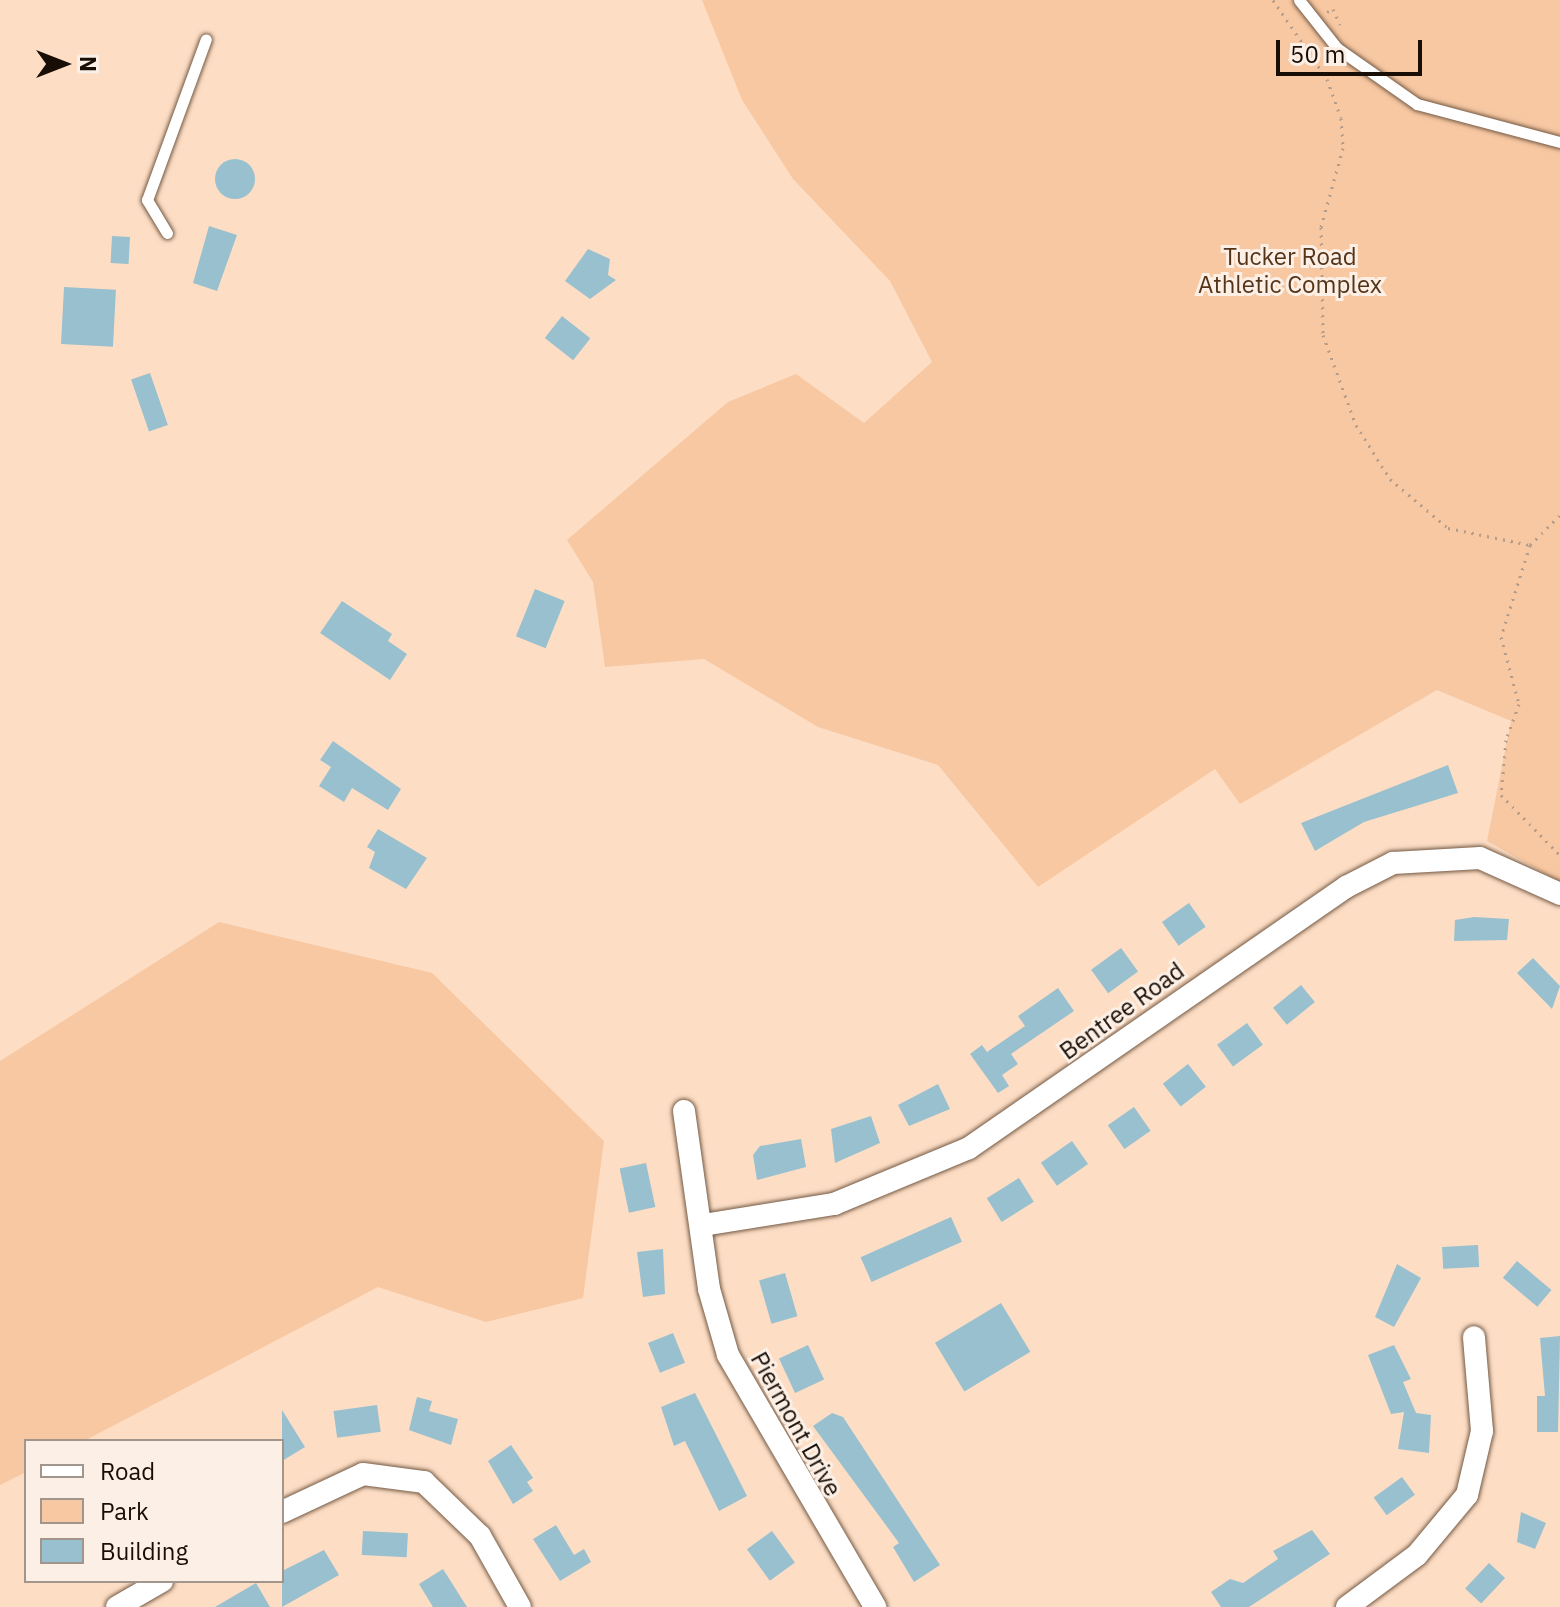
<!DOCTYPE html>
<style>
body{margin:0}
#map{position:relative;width:1560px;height:1607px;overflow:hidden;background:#fddec5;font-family:"IBM Plex Sans",sans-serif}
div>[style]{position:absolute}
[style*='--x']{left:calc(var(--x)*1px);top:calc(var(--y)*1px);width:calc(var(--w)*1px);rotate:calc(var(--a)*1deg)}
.green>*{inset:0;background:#f7c8a2}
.building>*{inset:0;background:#98c0cf;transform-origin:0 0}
.round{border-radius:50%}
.path>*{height:3px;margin-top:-1.5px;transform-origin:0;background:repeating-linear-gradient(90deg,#b59c89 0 2px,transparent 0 8px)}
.roads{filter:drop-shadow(0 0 2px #745944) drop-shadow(0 0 2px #745944)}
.lane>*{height:11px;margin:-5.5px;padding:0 5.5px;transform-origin:5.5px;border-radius:5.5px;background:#fff}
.street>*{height:22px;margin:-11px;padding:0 11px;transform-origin:11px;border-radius:11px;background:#fff}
span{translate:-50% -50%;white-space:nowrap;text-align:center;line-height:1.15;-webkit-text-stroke:6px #fcefe5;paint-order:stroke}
.park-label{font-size:24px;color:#55351a}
.street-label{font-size:24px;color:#180e06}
.legend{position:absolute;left:24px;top:1439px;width:260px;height:144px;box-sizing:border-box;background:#fcefe5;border:2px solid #a1958c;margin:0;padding:10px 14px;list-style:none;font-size:24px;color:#180e06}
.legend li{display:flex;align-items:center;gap:16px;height:40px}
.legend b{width:40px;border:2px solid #a1958c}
.north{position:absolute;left:24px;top:24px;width:80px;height:80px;-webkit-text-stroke:6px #fcefe5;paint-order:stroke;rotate:90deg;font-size:22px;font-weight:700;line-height:32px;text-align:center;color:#180e06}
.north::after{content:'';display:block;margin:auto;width:28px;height:36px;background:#180e06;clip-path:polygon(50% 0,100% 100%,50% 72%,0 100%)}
.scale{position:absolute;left:1276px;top:40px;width:146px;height:36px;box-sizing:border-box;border:4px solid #180e06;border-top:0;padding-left:10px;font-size:24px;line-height:28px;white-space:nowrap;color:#180e06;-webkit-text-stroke:6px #fcefe5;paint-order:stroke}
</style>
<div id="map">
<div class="green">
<i style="clip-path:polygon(702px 0,1560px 0,1560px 882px,1487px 841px,1511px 721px,1437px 690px,1240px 804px,1215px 769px,1038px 887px,938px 765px,818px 727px,704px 659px,605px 667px,593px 582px,567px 540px,728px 402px,796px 374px,864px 423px,932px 362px,890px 281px,793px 179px,742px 100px)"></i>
<i style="clip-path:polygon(219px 922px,432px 973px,604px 1141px,583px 1298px,486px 1322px,378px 1287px,84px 1441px,26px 1441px,26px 1472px,0 1485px,0 1061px)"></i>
</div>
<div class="building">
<i class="round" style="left:215px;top:159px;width:40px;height:40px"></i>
<i style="clip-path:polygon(209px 226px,237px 235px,217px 291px,193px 283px)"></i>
<i style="left:112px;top:236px;width:18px;height:27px;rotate:3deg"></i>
<i style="clip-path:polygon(588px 249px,610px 259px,608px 275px,616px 280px,590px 299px,565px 281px)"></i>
<i style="left:64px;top:287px;width:52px;height:57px;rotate:3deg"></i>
<i style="left:562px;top:316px;width:36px;height:28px;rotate:38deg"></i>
<i style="left:150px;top:373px;width:55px;height:20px;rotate:71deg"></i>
<i style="left:535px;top:589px;width:32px;height:51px;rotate:22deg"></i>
<i style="clip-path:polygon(342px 601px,392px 634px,388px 641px,407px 654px,390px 680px,320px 633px)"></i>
<i style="clip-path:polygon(333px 741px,401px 789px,388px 810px,352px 788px,344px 802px,319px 786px,331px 767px,320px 760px)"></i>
<i style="clip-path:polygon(1448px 765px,1458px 793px,1364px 822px,1315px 851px,1301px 823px)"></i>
<i style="clip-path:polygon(378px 829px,427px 858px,406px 889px,369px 868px,375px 852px,367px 847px)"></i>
<i style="left:1189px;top:903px;width:29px;height:33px;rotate:55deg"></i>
<i style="clip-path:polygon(1474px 917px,1509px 919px,1507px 940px,1454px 941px,1455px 920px)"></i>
<i style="left:1121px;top:948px;width:29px;height:37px;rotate:54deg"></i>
<i style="clip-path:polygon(1533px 958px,1560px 986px,1552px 1009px,1517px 973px)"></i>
<i style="left:1301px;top:985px;width:22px;height:36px;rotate:51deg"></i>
<i style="clip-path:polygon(1058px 988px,1074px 1011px,1011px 1054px,1018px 1064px,1002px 1075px,1009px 1086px,998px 1093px,970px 1054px,982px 1045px,987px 1052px,1025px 1026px,1018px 1016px)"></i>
<i style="left:1247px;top:1023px;width:27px;height:37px;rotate:54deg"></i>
<i style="left:1188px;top:1064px;width:29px;height:32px;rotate:52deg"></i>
<i style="clip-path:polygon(938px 1084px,950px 1109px,909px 1126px,898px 1105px)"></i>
<i style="left:1134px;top:1107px;width:29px;height:32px;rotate:55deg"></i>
<i style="clip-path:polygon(871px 1116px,880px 1143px,835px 1163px,831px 1129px)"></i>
<i style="clip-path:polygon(801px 1139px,806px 1167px,757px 1180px,753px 1155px,760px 1146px)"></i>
<i style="left:1072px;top:1141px;width:28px;height:38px;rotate:55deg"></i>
<i style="left:646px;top:1163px;width:45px;height:27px;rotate:78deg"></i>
<i style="left:1019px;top:1178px;width:28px;height:38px;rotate:58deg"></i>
<i style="left:951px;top:1217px;width:27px;height:99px;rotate:66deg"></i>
<i style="left:1478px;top:1245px;width:22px;height:36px;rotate:87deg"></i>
<i style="clip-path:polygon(663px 1249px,665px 1294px,643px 1297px,637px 1252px)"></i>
<i style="left:1517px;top:1261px;width:45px;height:22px;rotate:40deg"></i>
<i style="clip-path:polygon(1397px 1264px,1421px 1278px,1394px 1327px,1375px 1317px)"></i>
<i style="left:785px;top:1273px;width:45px;height:27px;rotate:74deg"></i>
<i style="left:1001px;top:1303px;width:57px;height:77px;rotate:59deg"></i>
<i style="left:673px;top:1333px;width:32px;height:27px;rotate:68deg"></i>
<i style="clip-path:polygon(1560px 1336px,1558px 1432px,1537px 1432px,1537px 1396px,1545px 1396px,1540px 1338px)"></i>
<i style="left:808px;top:1345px;width:38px;height:32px;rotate:65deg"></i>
<i style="clip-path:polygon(1394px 1345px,1411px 1379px,1403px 1382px,1416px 1413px,1431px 1415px,1429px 1453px,1398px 1449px,1404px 1412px,1391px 1414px,1368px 1355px)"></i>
<i style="clip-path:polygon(695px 1393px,747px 1496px,719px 1511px,685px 1441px,674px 1446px,661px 1407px)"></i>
<i style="clip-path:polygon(417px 1397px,432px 1401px,429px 1411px,458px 1419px,451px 1445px,409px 1430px)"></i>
<i style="left:377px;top:1405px;width:27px;height:44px;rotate:82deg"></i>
<i style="clip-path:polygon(282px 1410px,305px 1447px,282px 1461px)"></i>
<i style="clip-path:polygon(832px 1413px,843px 1417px,940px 1565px,914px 1582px,893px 1547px,899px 1543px,813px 1426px)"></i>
<i style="clip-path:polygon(511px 1445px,533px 1478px,527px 1482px,533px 1491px,513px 1504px,488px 1461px)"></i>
<i style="left:1402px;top:1477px;width:22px;height:35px;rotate:54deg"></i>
<i style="clip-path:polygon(1521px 1512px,1546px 1523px,1535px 1549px,1517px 1542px)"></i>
<i style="clip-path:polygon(556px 1525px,574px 1555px,584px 1549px,591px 1562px,560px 1581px,533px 1539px)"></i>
<i style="clip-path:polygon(1312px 1530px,1330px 1554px,1249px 1607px,1221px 1607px,1211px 1592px,1230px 1579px,1243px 1583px,1278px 1559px,1273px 1551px)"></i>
<i style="left:363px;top:1531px;width:45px;height:24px;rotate:3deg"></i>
<i style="left:772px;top:1531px;width:39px;height:31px;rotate:54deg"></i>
<i style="clip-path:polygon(324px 1550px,339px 1575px,282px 1607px,282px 1571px)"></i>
<i style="left:1489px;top:1563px;width:22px;height:35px;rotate:43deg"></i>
<i style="clip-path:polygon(443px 1569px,467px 1607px,433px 1607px,419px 1584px)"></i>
<i style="clip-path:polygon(256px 1583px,270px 1607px,215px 1607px)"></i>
</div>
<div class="path">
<i style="--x:1273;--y:0;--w:96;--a:55.6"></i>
<i style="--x:1327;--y:79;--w:41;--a:70.3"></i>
<i style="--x:1341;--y:118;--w:30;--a:86"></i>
<i style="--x:1343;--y:148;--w:82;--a:105.6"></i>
<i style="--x:1321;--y:227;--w:108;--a:88.9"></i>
<i style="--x:1323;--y:335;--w:96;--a:69.9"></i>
<i style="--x:1356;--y:425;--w:64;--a:57.8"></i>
<i style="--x:1390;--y:479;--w:76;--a:40.2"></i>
<i style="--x:1448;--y:528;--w:84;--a:11.7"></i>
<i style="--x:1530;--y:545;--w:42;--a:-45"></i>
<i style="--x:1327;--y:12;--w:7;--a:-27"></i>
<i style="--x:1333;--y:9;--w:17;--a:66"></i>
<i style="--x:1530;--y:545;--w:96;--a:107.5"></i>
<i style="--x:1501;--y:637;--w:69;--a:75"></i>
<i style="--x:1519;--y:704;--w:38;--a:110"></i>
<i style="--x:1506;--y:740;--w:55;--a:95.2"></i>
<i style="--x:1501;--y:795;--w:84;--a:45.5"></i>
</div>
<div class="roads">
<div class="lane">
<i style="--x:1299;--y:0;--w:61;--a:51.6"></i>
<i style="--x:1337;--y:48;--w:98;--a:35"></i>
<i style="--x:1417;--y:104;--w:148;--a:14.9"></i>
<i style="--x:167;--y:233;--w:39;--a:-121"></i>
<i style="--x:147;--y:200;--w:171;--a:-69.9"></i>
</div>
<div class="street">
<i style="--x:684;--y:1111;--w:180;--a:82"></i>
<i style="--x:709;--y:1289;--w:69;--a:73.9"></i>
<i style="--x:728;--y:1355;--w:292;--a:59.7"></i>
<i style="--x:703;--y:1225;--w:133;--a:-9.1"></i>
<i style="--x:834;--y:1204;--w:146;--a:-22.5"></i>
<i style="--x:969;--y:1148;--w:459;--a:-34.7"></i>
<i style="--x:1346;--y:887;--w:53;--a:-27.1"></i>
<i style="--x:1393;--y:863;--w:87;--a:-3.3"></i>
<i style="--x:1480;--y:858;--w:88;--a:24.2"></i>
<i style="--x:282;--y:1512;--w:89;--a:-25.1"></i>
<i style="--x:363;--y:1474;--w:62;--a:7.5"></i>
<i style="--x:424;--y:1482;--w:78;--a:44"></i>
<i style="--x:480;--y:1536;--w:81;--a:60.6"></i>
<i style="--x:117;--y:1607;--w:52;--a:-30"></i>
<i style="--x:1347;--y:1607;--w:87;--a:-36.6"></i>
<i style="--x:1417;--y:1555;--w:78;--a:-50.2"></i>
<i style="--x:1467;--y:1495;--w:66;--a:-76.8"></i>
<i style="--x:1482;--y:1431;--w:94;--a:-94.9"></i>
</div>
</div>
<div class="park-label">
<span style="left:1290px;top:271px">Tucker Road<br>Athletic Complex</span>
</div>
<div class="street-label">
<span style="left:1122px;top:1011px;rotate:-36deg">Bentree Road</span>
<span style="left:796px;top:1424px;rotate:61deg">Piermont Drive</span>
</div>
<ul class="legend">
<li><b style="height:10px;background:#fff"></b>Road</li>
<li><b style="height:22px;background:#f7c8a2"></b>Park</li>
<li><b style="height:22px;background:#98c0cf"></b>Building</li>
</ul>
<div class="north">N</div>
<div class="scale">50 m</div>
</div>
